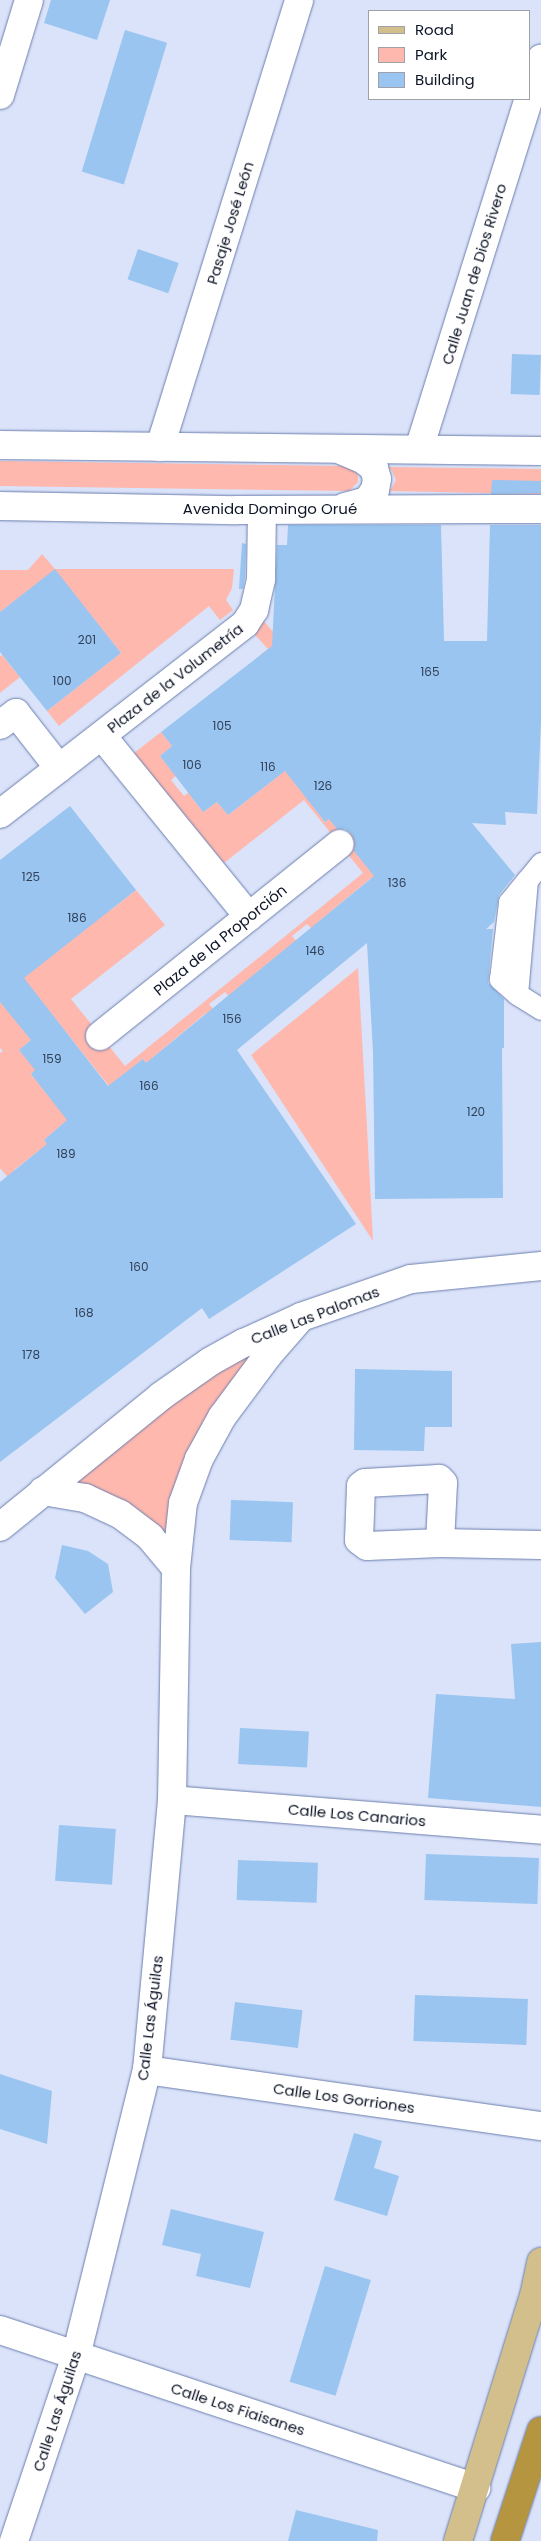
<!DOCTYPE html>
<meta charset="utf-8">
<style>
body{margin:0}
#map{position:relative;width:541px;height:2541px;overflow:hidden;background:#dae3f9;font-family:Poppins,sans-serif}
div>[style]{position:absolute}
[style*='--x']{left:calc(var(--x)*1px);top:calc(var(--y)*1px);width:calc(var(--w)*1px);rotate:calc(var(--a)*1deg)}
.green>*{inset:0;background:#feb8ae}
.building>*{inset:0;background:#99c5f0;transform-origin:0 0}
.roads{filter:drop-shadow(0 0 1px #6b7eae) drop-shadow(0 0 1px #6b7eae)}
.service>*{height:21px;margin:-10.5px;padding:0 10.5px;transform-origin:10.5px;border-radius:10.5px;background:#fff}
.minor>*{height:28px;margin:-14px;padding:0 14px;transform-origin:14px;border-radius:14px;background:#fff}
.secondary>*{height:28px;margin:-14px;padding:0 14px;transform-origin:14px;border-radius:14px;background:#fff}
.primary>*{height:28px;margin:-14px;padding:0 14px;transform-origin:14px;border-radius:14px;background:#d3bf8c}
.motorway>*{height:28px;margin:-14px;padding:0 14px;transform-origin:14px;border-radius:14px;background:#b59540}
span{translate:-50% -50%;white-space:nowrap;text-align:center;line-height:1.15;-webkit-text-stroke:4px #fff;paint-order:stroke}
.number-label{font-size:12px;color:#314159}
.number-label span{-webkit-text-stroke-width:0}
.street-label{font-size:15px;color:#0e1527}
.legend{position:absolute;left:368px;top:10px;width:162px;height:90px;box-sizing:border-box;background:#fff;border:1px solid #9fa1a9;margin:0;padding:6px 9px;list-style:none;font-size:15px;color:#0e1527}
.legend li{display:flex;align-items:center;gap:10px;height:25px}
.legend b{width:25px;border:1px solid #9fa1a9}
</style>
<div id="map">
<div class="green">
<i style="clip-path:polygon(0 461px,349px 466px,358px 475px,358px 482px,349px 491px,0 486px)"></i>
<i style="clip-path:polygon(388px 467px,541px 469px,541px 494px,390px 491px,396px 480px,392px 471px)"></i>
<i style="clip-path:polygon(42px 554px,55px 569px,234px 569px,232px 588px,226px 600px,233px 610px,220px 620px,209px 606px,59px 726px,47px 711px,121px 653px,55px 570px,0 612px,0 570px,28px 570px)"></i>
<i style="clip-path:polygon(254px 610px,435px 816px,422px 825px,428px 832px,401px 854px,407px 862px,401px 867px,391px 856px,375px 869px,384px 881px,379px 885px,371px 878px,318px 922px,324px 930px,318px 935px,307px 924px,292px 936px,302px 948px,296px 953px,289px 946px,236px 990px,241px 998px,235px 1003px,225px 992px,209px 1004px,219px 1016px,213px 1021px,206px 1013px,152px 1058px,159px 1065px,153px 1071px,143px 1059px,127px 1072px,137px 1084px,131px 1088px,124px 1081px,112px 1090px,46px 1007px,21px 1026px,31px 1040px,19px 1050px,30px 1063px,38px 1058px,43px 1064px,31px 1074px,43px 1089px,55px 1080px,61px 1087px,52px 1093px,63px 1106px,76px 1096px,88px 1110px,70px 1125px,76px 1134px,70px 1139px,60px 1126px,44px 1140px,54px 1152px,48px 1156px,41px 1149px,14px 1170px,19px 1177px,12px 1182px,0 1168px,0 1053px,3px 1051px,0 1048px,0 995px,10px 987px,0 973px,25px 954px,36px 967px,61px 948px,85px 929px,75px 915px,100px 895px,111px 910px,136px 890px,165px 925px,71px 999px,125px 1066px,363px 873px,304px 800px,224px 863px,134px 753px,161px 732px,172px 746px,160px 756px,170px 769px,178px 764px,183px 770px,171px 780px,184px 796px,196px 787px,201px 793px,193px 799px,203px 812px,217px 802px,228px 815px,276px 778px,266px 764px,291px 744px,313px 772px,301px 782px,311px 796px,319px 790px,324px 796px,313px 806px,325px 822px,337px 813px,342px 818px,334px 825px,344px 838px,358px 828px,369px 841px,393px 823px,261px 654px,268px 649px,245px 624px)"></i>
<i style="clip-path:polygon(2px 655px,20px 677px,0 693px,0 656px)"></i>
<i style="clip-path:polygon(358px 968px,366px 1109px,373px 1241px,251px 1055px)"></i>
<i style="clip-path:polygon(301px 1317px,222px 1417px,176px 1568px,66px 1494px,111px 1435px)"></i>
</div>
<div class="building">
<i style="clip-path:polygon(51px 0,110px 0,97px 40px,44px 23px)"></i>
<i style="left:125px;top:30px;width:44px;height:148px;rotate:17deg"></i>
<i style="left:138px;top:249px;width:43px;height:32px;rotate:19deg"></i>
<i style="left:512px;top:354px;width:29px;height:40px;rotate:2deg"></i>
<i style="clip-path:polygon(492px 480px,541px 481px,541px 493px,491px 494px)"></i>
<i style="clip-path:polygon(288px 525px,441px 525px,444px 641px,487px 641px,490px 525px,541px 525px,541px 722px,537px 814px,505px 812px,506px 825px,472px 823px,515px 875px,499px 895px,494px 922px,486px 929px,493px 929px,488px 983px,504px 999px,504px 1048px,502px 1048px,503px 1198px,375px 1199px,373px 1052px,367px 943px,237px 1050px,356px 1224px,209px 1319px,202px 1308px,0 1462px,0 1182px,47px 1144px,44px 1140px,67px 1120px,31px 1074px,35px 1070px,19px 1050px,31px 1040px,0 1002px,0 860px,70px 806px,136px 890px,24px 978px,108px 1086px,143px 1059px,146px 1063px,374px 876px,354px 851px,355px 842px,352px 834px,345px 829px,337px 829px,329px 819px,325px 822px,285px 771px,228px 815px,217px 802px,203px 812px,160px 756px,172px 746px,161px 732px,272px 646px,277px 545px,287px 545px)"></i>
<i style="clip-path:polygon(242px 543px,246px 544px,245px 577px,243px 589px,239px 589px)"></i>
<i style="clip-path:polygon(55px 569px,121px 653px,47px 711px,0 652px,0 612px)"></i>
<i style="clip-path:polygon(355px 1369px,452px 1371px,452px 1427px,425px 1427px,424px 1451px,354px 1450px)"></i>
<i style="left:231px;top:1500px;width:62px;height:40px;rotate:2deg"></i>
<i style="clip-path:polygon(62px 1545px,88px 1551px,108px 1564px,113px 1592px,85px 1614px,55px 1578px)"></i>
<i style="clip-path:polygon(541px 1642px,541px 1807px,428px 1798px,436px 1694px,515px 1699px,511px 1644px)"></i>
<i style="left:240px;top:1728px;width:69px;height:36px;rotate:3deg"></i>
<i style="left:59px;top:1825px;width:57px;height:56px;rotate:4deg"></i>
<i style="left:426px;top:1854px;width:113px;height:46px;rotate:2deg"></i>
<i style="left:238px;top:1860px;width:80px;height:40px;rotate:2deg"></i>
<i style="left:415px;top:1995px;width:113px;height:46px;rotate:2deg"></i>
<i style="left:235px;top:2002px;width:68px;height:38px;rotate:7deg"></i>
<i style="clip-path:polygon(0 2074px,52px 2091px,47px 2144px,0 2129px)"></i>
<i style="clip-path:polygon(354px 2133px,382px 2141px,374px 2168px,399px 2176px,387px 2216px,334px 2200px)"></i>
<i style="clip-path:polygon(171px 2209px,264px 2232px,250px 2288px,196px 2276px,201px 2254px,162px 2245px)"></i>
<i style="left:325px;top:2266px;width:48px;height:121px;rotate:17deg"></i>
<i style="clip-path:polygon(296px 2510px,378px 2530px,377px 2541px,288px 2541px)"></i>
</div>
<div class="roads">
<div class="service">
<i style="--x:541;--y:863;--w:22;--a:129"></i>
<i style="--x:527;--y:880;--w:114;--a:95"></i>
<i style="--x:517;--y:994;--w:28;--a:32"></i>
<i style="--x:517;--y:994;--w:23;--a:-139"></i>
<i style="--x:500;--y:979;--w:78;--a:-83.3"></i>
<i style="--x:509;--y:902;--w:28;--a:-51"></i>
</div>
<div class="minor">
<i style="--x:0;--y:95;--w:99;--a:-73"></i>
<i style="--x:530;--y:95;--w:38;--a:-73"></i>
<i style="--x:160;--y:447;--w:468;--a:-72.7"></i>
<i style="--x:419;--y:449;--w:367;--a:-72.6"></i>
<i style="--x:0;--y:725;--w:20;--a:-37"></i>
<i style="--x:16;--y:713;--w:70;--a:52"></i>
<i style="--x:102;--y:736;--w:233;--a:50.9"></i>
<i style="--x:0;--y:814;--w:310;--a:-37.8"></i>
<i style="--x:245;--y:624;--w:17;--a:-57"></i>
<i style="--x:254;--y:610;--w:32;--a:-77"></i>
<i style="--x:261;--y:579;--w:69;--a:-89.2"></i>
<i style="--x:100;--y:1036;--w:307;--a:-38.7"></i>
<i style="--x:43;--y:1491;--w:43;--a:9.5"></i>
<i style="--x:85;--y:1498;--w:38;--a:25"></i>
<i style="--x:120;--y:1514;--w:38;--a:37"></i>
<i style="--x:150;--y:1537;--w:40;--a:50"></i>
<i style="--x:0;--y:1527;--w:208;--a:-39.1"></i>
<i style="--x:161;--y:1396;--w:61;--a:-35"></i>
<i style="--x:211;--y:1361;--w:38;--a:-29"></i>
<i style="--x:244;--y:1343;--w:63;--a:-24.5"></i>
<i style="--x:301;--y:1317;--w:116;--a:-19.1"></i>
<i style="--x:411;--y:1279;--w:131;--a:-5.7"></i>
<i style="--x:440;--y:1543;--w:60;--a:-87.1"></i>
<i style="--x:443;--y:1483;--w:6;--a:-135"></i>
<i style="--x:439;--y:1479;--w:74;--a:176.9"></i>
<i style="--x:365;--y:1483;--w:5;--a:143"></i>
<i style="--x:361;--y:1486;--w:54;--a:92.1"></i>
<i style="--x:359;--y:1540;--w:10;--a:37"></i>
<i style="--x:367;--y:1546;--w:73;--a:-2.4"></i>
<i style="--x:440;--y:1543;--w:101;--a:1.1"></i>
<i style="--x:172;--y:1800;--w:370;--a:4.6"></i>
<i style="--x:147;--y:2070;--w:398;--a:8.1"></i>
<i style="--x:0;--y:2330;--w:502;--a:18.36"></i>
<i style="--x:14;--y:2541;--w:195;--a:-71.5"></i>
<i style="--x:76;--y:2356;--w:295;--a:-76.1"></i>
<i style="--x:147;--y:2070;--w:271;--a:-84.7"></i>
<i style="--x:172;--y:1800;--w:232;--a:-89"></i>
<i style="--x:176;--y:1568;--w:65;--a:-83.9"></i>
<i style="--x:183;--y:1503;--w:47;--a:-70"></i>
<i style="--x:199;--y:1459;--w:48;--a:-61.3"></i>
<i style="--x:222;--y:1417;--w:77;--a:-53.4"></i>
<i style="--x:268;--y:1355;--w:50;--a:-49"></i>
</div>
<div class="secondary">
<i style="--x:0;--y:445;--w:541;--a:0.64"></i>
<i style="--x:341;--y:450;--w:25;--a:23"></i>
<i style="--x:364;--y:460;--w:13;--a:39"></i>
<i style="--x:374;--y:468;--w:11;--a:75"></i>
<i style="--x:377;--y:479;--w:11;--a:100"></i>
<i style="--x:375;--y:490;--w:14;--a:126"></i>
<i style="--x:367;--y:501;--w:23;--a:165"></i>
<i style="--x:0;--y:506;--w:237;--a:1"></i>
<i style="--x:237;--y:510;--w:304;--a:-0.2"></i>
</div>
<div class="primary">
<i style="--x:458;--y:2541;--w:257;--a:-72.8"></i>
<i style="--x:534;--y:2296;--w:35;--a:-78"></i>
</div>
<div class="motorway">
<i style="--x:505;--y:2541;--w:116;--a:-71.9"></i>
</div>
</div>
<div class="number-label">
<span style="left:87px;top:640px">201</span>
<span style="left:430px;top:672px">165</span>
<span style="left:62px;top:681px">100</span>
<span style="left:222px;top:726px">105</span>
<span style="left:192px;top:765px">106</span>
<span style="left:268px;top:767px">116</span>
<span style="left:323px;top:786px">126</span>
<span style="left:31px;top:877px">125</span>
<span style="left:397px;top:883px">136</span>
<span style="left:77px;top:918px">186</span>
<span style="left:315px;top:951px">146</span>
<span style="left:232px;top:1019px">156</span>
<span style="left:52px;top:1059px">159</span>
<span style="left:149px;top:1086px">166</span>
<span style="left:476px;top:1112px">120</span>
<span style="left:66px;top:1154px">189</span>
<span style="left:139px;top:1267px">160</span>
<span style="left:84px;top:1313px">168</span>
<span style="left:31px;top:1355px">178</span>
</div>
<div class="street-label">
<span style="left:230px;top:223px;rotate:-73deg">Pasaje José León</span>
<span style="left:474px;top:274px;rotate:-73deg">Calle Juan de Dios Rivero</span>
<span style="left:270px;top:509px">Avenida Domingo Orué</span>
<span style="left:175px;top:678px;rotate:-38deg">Plaza de la Volumetría</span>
<span style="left:220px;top:940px;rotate:-39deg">Plaza de la Proporción</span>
<span style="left:315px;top:1315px;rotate:-21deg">Calle Las Palomas</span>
<span style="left:357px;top:1815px;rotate:5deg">Calle Los Canarios</span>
<span style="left:150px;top:2018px;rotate:-83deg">Calle Las Águilas</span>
<span style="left:344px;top:2098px;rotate:8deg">Calle Los Gorriones</span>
<span style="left:238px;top:2409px;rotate:18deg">Calle Los Fiaisanes</span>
<span style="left:57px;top:2411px;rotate:-72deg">Calle Las Águilas</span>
</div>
<ul class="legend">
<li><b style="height:6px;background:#d3bf8c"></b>Road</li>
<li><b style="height:14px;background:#feb8ae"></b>Park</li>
<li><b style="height:14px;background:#99c5f0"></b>Building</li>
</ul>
</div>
